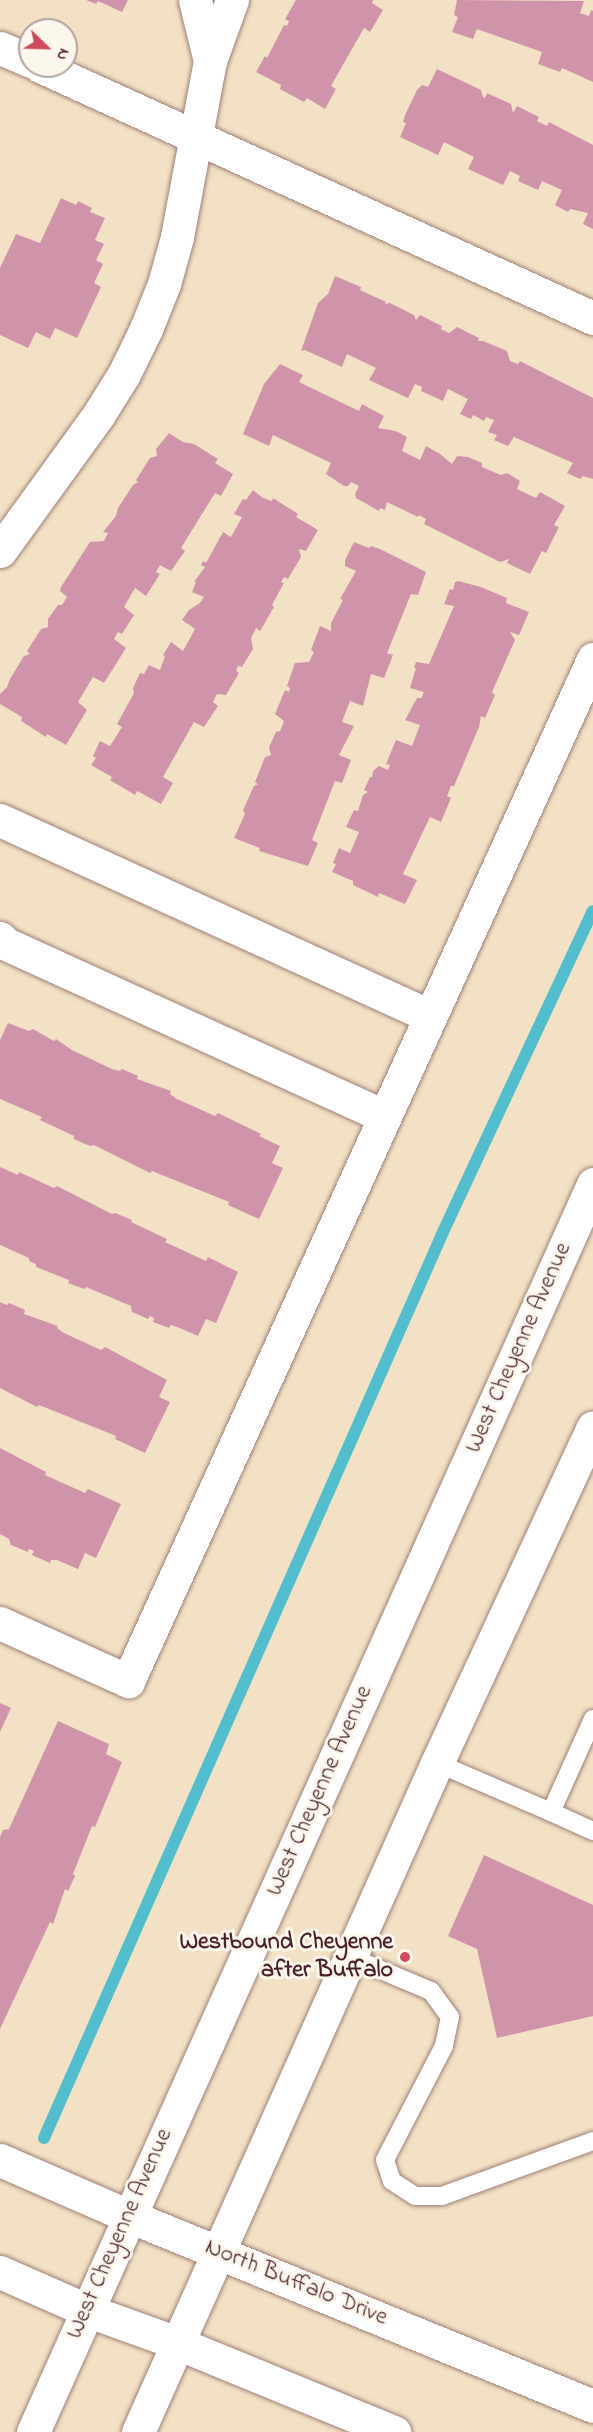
<!DOCTYPE html>
<style>
body{margin:0}
#map{position:relative;width:593px;height:2432px;overflow:hidden;background:#f3e1c5;font-family:"Indie Flower",sans-serif}
div>[style]{position:absolute}
[style*='--x']{left:calc(var(--x)*1px);top:calc(var(--y)*1px);width:calc(var(--w)*1px);rotate:calc(var(--a)*1deg)}
.stream>*{height:12px;margin:-6px;padding:0 6px;transform-origin:6px;border-radius:6px;background:#52bdcc}
.building>*{inset:0;background:#d094aa}
.roads{filter:drop-shadow(0 0 2px #9e8078) drop-shadow(0 0 2px #9e8078)}
.service>*{height:18px;margin:-9px;padding:0 9px;transform-origin:9px;border-radius:9px;background:#fff}
.minor>*{height:33px;margin:-16.5px;padding:0 16.5px;transform-origin:16.5px;border-radius:16.5px;background:#fff}
.secondary>*{height:33px;margin:-16.5px;padding:0 16.5px;transform-origin:16.5px;border-radius:16.5px;background:#fff}
.primary>*{height:33px;margin:-16.5px;padding:0 16.5px;transform-origin:16.5px;border-radius:16.5px;background:#fff}
.dots>*{width:16px;height:16px;translate:-50% -50%;box-sizing:border-box;border:3px solid #fbf7ec;border-radius:50%}
span{translate:-50% -50%;white-space:nowrap;text-align:center;line-height:1.15;-webkit-text-stroke:6px #fbf7ec;paint-order:stroke}
.street-label{font-size:24px;color:#4a1f2b}
.poi-label{font-size:24px;color:#4a1f2b;font-weight:700}
.right{translate:-100% -50%;text-align:right}
.north{position:absolute;left:18px;top:18px;width:60px;height:60px;box-sizing:border-box;background:#fbf7ec;border:2px solid #b4a19f;border-radius:50%;rotate:113deg;font-size:16px;font-weight:700;line-height:24px;text-align:center;color:#4a1f2b}
.north::after{content:'';display:block;margin:auto;width:21px;height:27px;background:#d1495b;clip-path:polygon(50% 0,100% 100%,50% 72%,0 100%)}
</style>
<div id="map">
<div class="stream">
<i style="--x:44;--y:2138;--w:990;--a:-66.23"></i>
<i style="--x:443;--y:1232;--w:354;--a:-65"></i>
</div>
<div class="building">
<i style="clip-path:polygon(86px 0,128px 0,122px 12px,98px 1px,96px 4px)"></i>
<i style="clip-path:polygon(296px 0,373px 0,372px 3px,383px 10px,370px 32px,364px 28px,331px 86px,336px 89px,325px 109px,307px 98px,304px 102px,280px 89px,281px 85px,256px 72px,265px 56px,267px 58px,284px 25px,287px 26px,289px 21px,285px 19px)"></i>
<i style="clip-path:polygon(457px 0,584px 1px,580px 13px,589px 16px,591px 10px,593px 11px,593px 82px,562px 68px,560px 72px,538px 64px,542px 52px,477px 29px,473px 39px,452px 32px,458px 17px,454px 15px)"></i>
<i style="clip-path:polygon(437px 69px,481px 90px,483px 97px,485px 98px,487px 93px,511px 104px,513px 113px,517px 106px,539px 117px,537px 121px,547px 126px,549px 122px,593px 145px,593px 229px,583px 224px,588px 213px,570px 209px,568px 212px,555px 205px,562px 190px,542px 181px,538px 190px,518px 181px,520px 176px,510px 171px,503px 185px,468px 169px,474px 157px,444px 142px,438px 155px,400px 137px,406px 123px,403px 122px,405px 115px,417px 90px,422px 85px,428px 87px)"></i>
<i style="clip-path:polygon(61px 198px,76px 205px,78px 201px,92px 208px,90px 212px,105px 218px,95px 240px,104px 244px,96px 260px,103px 264px,94px 283px,101px 287px,77px 338px,55px 328px,50px 339px,36px 332px,28px 348px,0 335px,0 268px,16px 234px,40px 243px)"></i>
<i style="clip-path:polygon(335px 276px,361px 287px,360px 290px,386px 302px,385px 304px,390px 303px,414px 315px,416px 320px,420px 315px,442px 326px,441px 329px,449px 333px,457px 327px,479px 338px,478px 341px,483px 341px,507px 351px,510px 361px,518px 364px,520px 361px,593px 398px,593px 479px,583px 476px,580px 479px,567px 473px,573px 463px,514px 437px,508px 446px,494px 440px,497px 435px,488px 432px,494px 420px,486px 417px,484px 421px,473px 415px,471px 419px,460px 414px,468px 399px,448px 389px,443px 401px,421px 391px,422px 387px,415px 384px,408px 398px,369px 380px,376px 368px,347px 354px,342px 367px,305px 350px,301px 351px,318px 303px,328px 294px)"></i>
<i style="clip-path:polygon(280px 364px,303px 375px,299px 382px,359px 411px,362px 404px,384px 416px,378px 428px,396px 431px,407px 437px,402px 451px,420px 460px,426px 446px,440px 454px,452px 464px,457px 456px,468px 457px,482px 463px,482px 467px,501px 475px,507px 473px,520px 481px,517px 489px,536px 498px,540px 492px,565px 506px,554px 525px,559px 527px,546px 553px,542px 551px,530px 574px,507px 563px,509px 559px,500px 562px,424px 524px,426px 519px,419px 515px,418px 517px,387px 502px,385px 510px,380px 508px,379px 511px,356px 498px,355px 494px,359px 486px,351px 482px,348px 486px,344px 486px,326px 474px,331px 463px,273px 435px,269px 446px,243px 434px,264px 384px)"></i>
<i style="clip-path:polygon(169px 433px,183px 442px,194px 444px,218px 459px,215px 463px,233px 474px,221px 496px,215px 493px,181px 548px,185px 551px,171px 571px,160px 565px,156px 572px,160px 574px,146px 596px,135px 588px,124px 607px,134px 615px,122px 634px,118px 632px,114px 639px,126px 648px,104px 683px,93px 677px,78px 702px,87px 710px,66px 745px,47px 734px,46px 737px,21px 721px,22px 717px,0 704px,0 694px,7px 687px,10px 679px,24px 656px,30px 654px,27px 651px,41px 629px,48px 627px,48px 619px,58px 605px,62px 605px,67px 597px,60px 591px,61px 587px,90px 542px,104px 541px,108px 533px,103px 532px,116px 516px,118px 508px,133px 485px,138px 482px,136px 480px,150px 458px,157px 456px,156px 449px)"></i>
<i style="clip-path:polygon(253px 490px,263px 498px,272px 501px,273px 498px,298px 514px,296px 517px,318px 530px,306px 551px,299px 549px,301px 557px,288px 579px,284px 577px,281px 582px,284px 583px,272px 605px,274px 607px,260px 631px,256px 628px,251px 638px,253px 649px,242px 667px,238px 666px,236px 671px,239px 673px,226px 695px,217px 694px,213px 702px,218px 706px,204px 727px,194px 722px,163px 777px,173px 783px,161px 804px,137px 791px,135px 795px,110px 780px,112px 777px,91px 765px,96px 758px,93px 756px,100px 741px,110px 746px,122px 727px,117px 724px,134px 693px,133px 688px,140px 673px,144px 674px,149px 665px,160px 670px,165px 656px,163px 655px,171px 642px,183px 651px,195px 629px,182px 620px,189px 610px,200px 603px,204px 597px,192px 592px,196px 582px,194px 582px,205px 567px,201px 565px,203px 561px,206px 563px,223px 532px,231px 537px,242px 517px,234px 514px,243px 499px,246px 500px)"></i>
<i style="clip-path:polygon(354px 542px,369px 548px,371px 546px,380px 549px,426px 572px,418px 595px,411px 594px,387px 653px,393px 655px,384px 678px,371px 674px,363px 706px,350px 701px,342px 722px,354px 726px,339px 755px,351px 760px,342px 783px,335px 781px,312px 840px,318px 843px,308px 866px,259px 851px,260px 848px,234px 838px,245px 814px,243px 810px,254px 786px,258px 784px,255px 782px,265px 757px,271px 755px,269px 747px,276px 732px,280px 731px,284px 721px,275px 714px,285px 690px,289px 692px,290px 688px,287px 686px,295px 663px,309px 662px,314px 652px,311px 650px,320px 626px,331px 631px,331px 623px,343px 600px,340px 599px,356px 571px,345px 566px,345px 560px)"></i>
<i style="clip-path:polygon(458px 581px,481px 587px,507px 598px,506px 603px,529px 612px,519px 635px,510px 632px,515px 640px,492px 692px,495px 695px,485px 718px,481px 716px,479px 727px,454px 786px,451px 786px,447px 796px,451px 798px,441px 822px,430px 817px,403px 874px,417px 880px,405px 904px,379px 893px,378px 897px,353px 885px,353px 881px,332px 872px,336px 864px,333px 863px,339px 848px,350px 853px,359px 832px,346px 827px,354px 810px,358px 811px,363px 795px,368px 792px,364px 790px,370px 777px,372px 777px,373px 771px,379px 766px,388px 770px,390px 765px,386px 764px,396px 740px,412px 746px,420px 725px,405px 720px,417px 698px,421px 698px,424px 692px,410px 688px,416px 668px,414px 668px,416px 662px,429px 664px,454px 606px,444px 604px,450px 589px,453px 590px,455px 582px)"></i>
<i style="clip-path:polygon(8px 1023px,29px 1031px,33px 1029px,54px 1041px,56px 1039px,72px 1050px,112px 1069px,120px 1071px,122px 1069px,138px 1076px,137px 1079px,171px 1091px,170px 1094px,177px 1099px,215px 1116px,218px 1113px,261px 1134px,259px 1136px,280px 1146px,272px 1163px,283px 1168px,259px 1219px,228px 1205px,229px 1202px,152px 1171px,150px 1173px,94px 1145px,90px 1146px,74px 1139px,74px 1136px,40px 1120px,42px 1117px,0 1099px,0 1040px)"></i>
<i style="clip-path:polygon(0 1167px,18px 1175px,19px 1172px,54px 1188px,57px 1186px,112px 1214px,115px 1213px,132px 1220px,131px 1222px,167px 1239px,165px 1242px,206px 1261px,208px 1257px,238px 1272px,216px 1323px,206px 1319px,198px 1336px,177px 1327px,171px 1325px,169px 1328px,153px 1322px,154px 1318px,150px 1316px,148px 1319px,132px 1312px,131px 1306px,86px 1287px,84px 1289px,68px 1283px,69px 1280px,36px 1267px,36px 1264px,29px 1261px,29px 1258px,0 1245px)"></i>
<i style="clip-path:polygon(0 1302px,7px 1305px,9px 1303px,25px 1310px,24px 1314px,58px 1326px,57px 1328px,64px 1333px,101px 1350px,105px 1347px,167px 1380px,159px 1397px,170px 1402px,145px 1453px,115px 1439px,116px 1436px,39px 1405px,37px 1407px,0 1388px)"></i>
<i style="clip-path:polygon(0 1448px,46px 1472px,45px 1475px,85px 1493px,88px 1489px,121px 1504px,96px 1558px,85px 1553px,78px 1569px,57px 1560px,51px 1560px,50px 1563px,32px 1555px,34px 1551px,29px 1549px,28px 1552px,11px 1545px,9px 1539px,0 1534px)"></i>
<i style="clip-path:polygon(0 1703px,11px 1708px,0 1732px)"></i>
<i style="clip-path:polygon(58px 1721px,109px 1744px,106px 1754px,122px 1762px,95px 1827px,92px 1826px,73px 1874px,75px 1876px,68px 1891px,65px 1889px,53px 1924px,50px 1922px,0 2029px,0 1837px,3px 1830px,9px 1829px)"></i>
<i style="clip-path:polygon(484px 1855px,593px 1905px,593px 2016px,497px 2038px,477px 1949px,448px 1936px)"></i>
</div>
<div class="roads">
<div class="service">
<i style="--x:437;--y:1763;--w:124;--a:23.3"></i>
<i style="--x:551;--y:1812;--w:102;--a:-65.7"></i>
<i style="--x:551;--y:1812;--w:46;--a:24.3"></i>
<i style="--x:350;--y:1957;--w:88;--a:22.8"></i>
<i style="--x:431;--y:1991;--w:32;--a:54"></i>
<i style="--x:450;--y:2017;--w:30;--a:102"></i>
<i style="--x:444;--y:2046;--w:128;--a:117.4"></i>
<i style="--x:385;--y:2160;--w:22;--a:72"></i>
<i style="--x:392;--y:2181;--w:27;--a:33"></i>
<i style="--x:415;--y:2196;--w:27;--a:0"></i>
<i style="--x:442;--y:2196;--w:161;--a:-20"></i>
</div>
<div class="minor">
<i style="--x:195;--y:0;--w:63;--a:76.2"></i>
<i style="--x:0;--y:48;--w:33;--a:23"></i>
<i style="--x:40;--y:66;--w:608;--a:24.5"></i>
<i style="--x:0;--y:551;--w:169;--a:-54.1"></i>
<i style="--x:99;--y:414;--w:47;--a:-58"></i>
<i style="--x:124;--y:374;--w:50;--a:-63.9"></i>
<i style="--x:146;--y:329;--w:48;--a:-68.2"></i>
<i style="--x:164;--y:284;--w:49;--a:-74.5"></i>
<i style="--x:177;--y:237;--w:179;--a:-79.4"></i>
<i style="--x:210;--y:61;--w:65;--a:-70.2"></i>
<i style="--x:0;--y:820;--w:473;--a:24.5"></i>
<i style="--x:0;--y:938;--w:6;--a:51"></i>
<i style="--x:4;--y:943;--w:418;--a:24.5"></i>
<i style="--x:0;--y:1623;--w:141;--a:24.4"></i>
<i style="--x:128;--y:1681;--w:1123;--a:-65.53"></i>
</div>
<div class="secondary">
<i style="--x:0;--y:2160;--w:141;--a:23.5"></i>
<i style="--x:129;--y:2216;--w:501;--a:22.27"></i>
<i style="--x:0;--y:2272;--w:94;--a:23.8"></i>
<i style="--x:86;--y:2310;--w:97;--a:19.9"></i>
<i style="--x:177;--y:2343;--w:235;--a:22.3"></i>
</div>
<div class="primary">
<i style="--x:33;--y:2432;--w:1368;--a:-65.83"></i>
<i style="--x:138;--y:2432;--w:733;--a:-65.92"></i>
<i style="--x:437;--y:1763;--w:370;--a:-65.1"></i>
</div>
</div>
<div class="dots">
<i style="left:405px;top:1957px;background:#d1495b"></i>
</div>
<div class="street-label">
<span style="left:519px;top:1348px;rotate:-66deg">West Cheyenne Avenue</span>
<span style="left:320px;top:1791px;rotate:-66deg">West Cheyenne Avenue</span>
<span style="left:120px;top:2234px;rotate:-66deg">West Cheyenne Avenue</span>
<span style="left:296px;top:2283px;rotate:22deg">North Buffalo Drive</span>
</div>
<div class="poi-label">
<span class="right" style="left:393px;top:1957px">Westbound Cheyenne<br>after Buffalo</span>
</div>
<div class="north">N</div>
</div>
